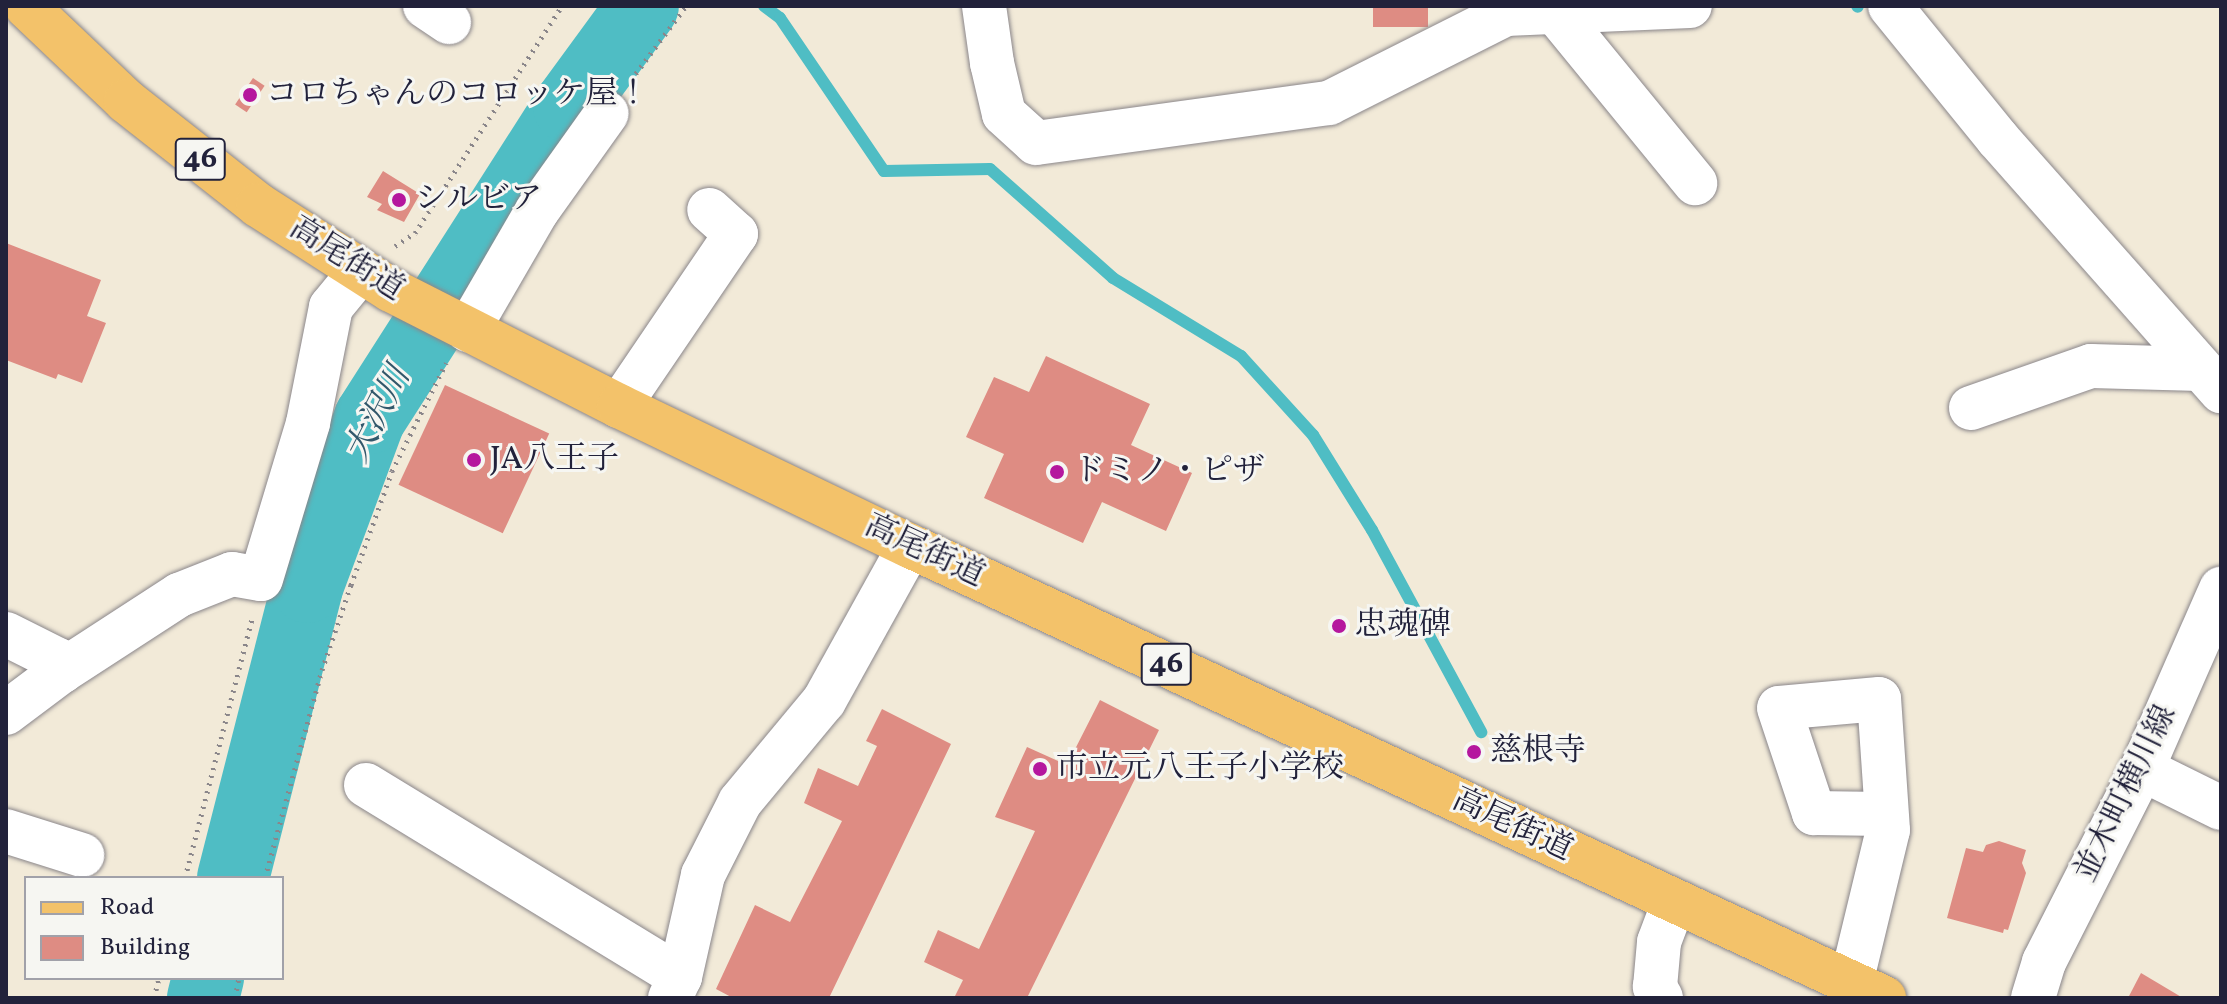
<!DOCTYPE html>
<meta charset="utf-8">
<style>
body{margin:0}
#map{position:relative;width:2227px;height:1004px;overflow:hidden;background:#f2ead8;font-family:Vollkorn,"Noto Serif JP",serif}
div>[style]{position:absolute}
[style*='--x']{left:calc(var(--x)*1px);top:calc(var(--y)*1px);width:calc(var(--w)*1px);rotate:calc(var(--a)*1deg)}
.stream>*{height:12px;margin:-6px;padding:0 6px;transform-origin:6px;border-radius:6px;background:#4fbdc4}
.river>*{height:72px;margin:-36px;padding:0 36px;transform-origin:36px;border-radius:36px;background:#4fbdc4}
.building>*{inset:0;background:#de8c83;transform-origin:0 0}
.path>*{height:5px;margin-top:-2.5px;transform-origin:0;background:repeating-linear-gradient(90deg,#8a868a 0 2px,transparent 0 8px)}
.roads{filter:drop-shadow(0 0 2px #8a868a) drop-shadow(0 0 2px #8a868a)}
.minor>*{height:44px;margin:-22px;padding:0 22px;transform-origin:22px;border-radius:22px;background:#fff}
.major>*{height:44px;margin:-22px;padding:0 22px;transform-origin:22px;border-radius:22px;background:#f3c26a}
.dots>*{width:22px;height:22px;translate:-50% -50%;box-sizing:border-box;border:4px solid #f6f6f2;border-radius:50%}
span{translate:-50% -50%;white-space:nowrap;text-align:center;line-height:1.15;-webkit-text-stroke:6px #f6f6f2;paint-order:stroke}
.shield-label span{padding:2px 6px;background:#f6f6f2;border:2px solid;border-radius:6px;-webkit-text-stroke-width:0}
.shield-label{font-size:30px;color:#22223b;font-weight:700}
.poi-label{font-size:32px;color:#22223b}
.left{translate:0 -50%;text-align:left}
.street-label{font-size:32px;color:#22223b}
.water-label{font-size:34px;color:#32586b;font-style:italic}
.frame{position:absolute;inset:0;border:8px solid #22223b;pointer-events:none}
.legend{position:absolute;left:24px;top:876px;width:260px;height:104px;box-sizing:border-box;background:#f6f6f2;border:2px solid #a1a1a9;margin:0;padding:10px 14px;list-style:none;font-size:24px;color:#22223b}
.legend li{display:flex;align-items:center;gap:16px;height:40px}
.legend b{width:40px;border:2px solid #a1a1a9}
</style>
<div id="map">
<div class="stream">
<i style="--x:764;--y:6;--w:20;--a:37"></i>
<i style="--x:780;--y:18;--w:185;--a:55.8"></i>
<i style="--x:884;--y:171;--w:106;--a:-1.1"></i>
<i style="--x:990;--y:169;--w:164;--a:41.5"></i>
<i style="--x:1113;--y:278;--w:150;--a:31.4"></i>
<i style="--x:1241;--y:356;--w:107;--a:47.7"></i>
<i style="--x:1313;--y:435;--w:112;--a:58.2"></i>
<i style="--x:1372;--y:530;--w:230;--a:61.6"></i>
<i style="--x:1857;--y:6;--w:1;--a:45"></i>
</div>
<div class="river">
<i style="--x:233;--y:878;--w:300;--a:-75.7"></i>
<i style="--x:307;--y:587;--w:180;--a:-69.6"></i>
<i style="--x:370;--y:418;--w:369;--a:-57.4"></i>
<i style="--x:569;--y:107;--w:125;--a:-53.8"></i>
<i style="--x:203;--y:998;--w:21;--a:-76"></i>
</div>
<div class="building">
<i style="left:1373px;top:6px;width:55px;height:21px"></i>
<i style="left:253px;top:78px;width:14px;height:32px;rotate:34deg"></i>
<i style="clip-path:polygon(383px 171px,420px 194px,404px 222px,377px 210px,382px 204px,367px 197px)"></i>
<i style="clip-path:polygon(6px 243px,101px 280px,87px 316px,106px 323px,82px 383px,58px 374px,56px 379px,6px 360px)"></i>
<i style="clip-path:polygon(1046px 356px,1150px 404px,1131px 445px,1192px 473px,1166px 531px,1102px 502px,1083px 543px,984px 498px,1004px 454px,966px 437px,994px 377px,1029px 392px)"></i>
<i style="left:445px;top:385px;width:115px;height:110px;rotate:25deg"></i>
<i style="clip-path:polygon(1100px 700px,1159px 730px,1027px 998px,954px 998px,963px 980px,924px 962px,938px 930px,979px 949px,1035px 831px,995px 817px,1027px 747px,1067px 765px)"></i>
<i style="clip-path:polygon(882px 709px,951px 744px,829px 998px,733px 998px,716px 989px,755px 905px,790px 922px,842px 821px,804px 803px,818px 768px,858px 786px,877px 746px,866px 741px)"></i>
<i style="clip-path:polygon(1999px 841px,2026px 850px,2022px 863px,2026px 873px,2008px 930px,2004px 929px,2003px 933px,1947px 918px,1966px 848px,1983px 852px,1986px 845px)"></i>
<i style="clip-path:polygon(2141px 973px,2183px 998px,2128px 998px)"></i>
</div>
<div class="path">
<i style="--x:631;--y:80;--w:92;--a:-53.4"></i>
<i style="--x:395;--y:246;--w:24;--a:-33"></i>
<i style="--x:415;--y:233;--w:270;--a:-57.1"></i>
<i style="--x:185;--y:878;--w:268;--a:-75.5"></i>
<i style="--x:265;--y:878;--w:216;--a:-74.7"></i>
<i style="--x:322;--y:670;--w:90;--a:-71.2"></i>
<i style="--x:351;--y:585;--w:121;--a:-70.2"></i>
<i style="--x:392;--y:471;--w:121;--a:-63.4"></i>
<i style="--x:154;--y:998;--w:21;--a:-76"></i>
<i style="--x:235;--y:998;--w:20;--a:-79"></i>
</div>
<div class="roads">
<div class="minor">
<i style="--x:425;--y:6;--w:29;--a:34"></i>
<i style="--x:984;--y:6;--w:58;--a:82"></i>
<i style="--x:992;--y:63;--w:52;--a:76.8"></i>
<i style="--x:1004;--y:114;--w:43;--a:42.2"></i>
<i style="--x:1036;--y:143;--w:296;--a:-7.8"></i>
<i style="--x:1329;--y:103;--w:198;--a:-26.7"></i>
<i style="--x:1506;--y:14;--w:184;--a:-2.5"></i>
<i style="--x:1890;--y:6;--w:171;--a:50.9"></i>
<i style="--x:1998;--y:139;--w:337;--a:48.5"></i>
<i style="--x:1556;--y:13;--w:220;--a:50.7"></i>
<i style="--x:468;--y:330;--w:138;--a:-59.9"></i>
<i style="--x:537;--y:211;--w:120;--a:-54.5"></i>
<i style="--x:619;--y:406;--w:208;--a:-55.8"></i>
<i style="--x:736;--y:234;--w:36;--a:-138"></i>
<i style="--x:1971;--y:408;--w:127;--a:-19.3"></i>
<i style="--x:2091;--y:366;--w:109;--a:1.6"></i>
<i style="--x:6;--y:634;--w:58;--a:26.6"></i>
<i style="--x:58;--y:660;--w:12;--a:70"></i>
<i style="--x:6;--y:713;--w:70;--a:-36.9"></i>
<i style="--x:62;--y:671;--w:140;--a:-33"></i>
<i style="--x:179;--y:595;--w:57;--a:-21.6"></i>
<i style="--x:232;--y:574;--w:29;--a:10"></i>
<i style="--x:261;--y:579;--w:163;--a:-73.2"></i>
<i style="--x:308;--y:423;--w:118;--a:-78.8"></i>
<i style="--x:331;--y:307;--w:44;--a:-50.5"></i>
<i style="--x:2142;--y:769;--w:88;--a:26.3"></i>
<i style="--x:366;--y:785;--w:368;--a:31.4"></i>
<i style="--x:6;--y:831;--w:80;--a:17.5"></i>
<i style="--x:1851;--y:983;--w:157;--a:-76.4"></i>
<i style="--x:1888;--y:830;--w:131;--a:-93.9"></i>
<i style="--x:1879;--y:699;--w:100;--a:174.9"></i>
<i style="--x:1779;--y:708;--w:111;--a:71.6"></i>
<i style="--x:1814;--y:813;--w:70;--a:0.8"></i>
<i style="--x:670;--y:998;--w:23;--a:-65"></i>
<i style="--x:680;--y:977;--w:105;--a:-77.3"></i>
<i style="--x:703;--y:875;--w:82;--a:-63.1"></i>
<i style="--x:740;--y:802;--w:131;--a:-50.3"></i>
<i style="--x:824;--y:701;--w:177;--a:-61"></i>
<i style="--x:1661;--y:998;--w:13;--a:-119"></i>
<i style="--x:1655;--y:987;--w:45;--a:-84.9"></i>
<i style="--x:1659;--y:942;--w:43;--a:-69.4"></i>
<i style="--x:2033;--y:998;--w:38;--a:-73"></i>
<i style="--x:2044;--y:962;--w:216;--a:-63.1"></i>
<i style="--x:2142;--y:769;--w:197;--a:-66.3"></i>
</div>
<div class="major">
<i style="--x:26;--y:6;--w:138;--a:43.5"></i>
<i style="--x:126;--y:101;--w:168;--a:38.2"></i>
<i style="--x:258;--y:205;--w:158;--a:32.6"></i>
<i style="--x:391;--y:290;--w:256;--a:27"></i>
<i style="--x:619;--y:406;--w:323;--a:25.7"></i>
<i style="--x:910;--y:546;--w:1074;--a:24.89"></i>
</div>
</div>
<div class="dots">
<i style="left:250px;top:95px;background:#b5179e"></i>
<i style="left:399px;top:200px;background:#b5179e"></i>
<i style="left:474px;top:460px;background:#b5179e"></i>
<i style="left:1057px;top:472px;background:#b5179e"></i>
<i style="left:1339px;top:626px;background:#b5179e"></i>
<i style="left:1474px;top:752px;background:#b5179e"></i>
<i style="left:1040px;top:769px;background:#b5179e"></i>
</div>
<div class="shield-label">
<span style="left:200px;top:159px">46</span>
<span style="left:1166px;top:664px">46</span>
</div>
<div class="poi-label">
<span class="left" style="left:266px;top:95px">コロちゃんのコロッケ屋！</span>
<span class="left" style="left:415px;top:200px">シルビア</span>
<span class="left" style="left:490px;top:460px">JA八王子</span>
<span class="left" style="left:1073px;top:472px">ドミノ・ピザ</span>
<span class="left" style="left:1355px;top:626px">忠魂碑</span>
<span class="left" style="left:1490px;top:752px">慈根寺</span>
<span class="left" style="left:1056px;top:769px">市立元八王子小学校</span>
</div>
<div class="street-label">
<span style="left:346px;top:260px;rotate:32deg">高尾街道</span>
<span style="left:924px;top:552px;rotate:25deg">高尾街道</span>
<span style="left:2127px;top:794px;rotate:-64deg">並木町横川線</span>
<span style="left:1512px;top:826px;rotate:25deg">高尾街道</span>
</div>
<div class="water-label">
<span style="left:379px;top:415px;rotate:-63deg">大沢川</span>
</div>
<div class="frame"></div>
<ul class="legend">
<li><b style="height:10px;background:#f3c26a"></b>Road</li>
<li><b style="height:22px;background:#de8c83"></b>Building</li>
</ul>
</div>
